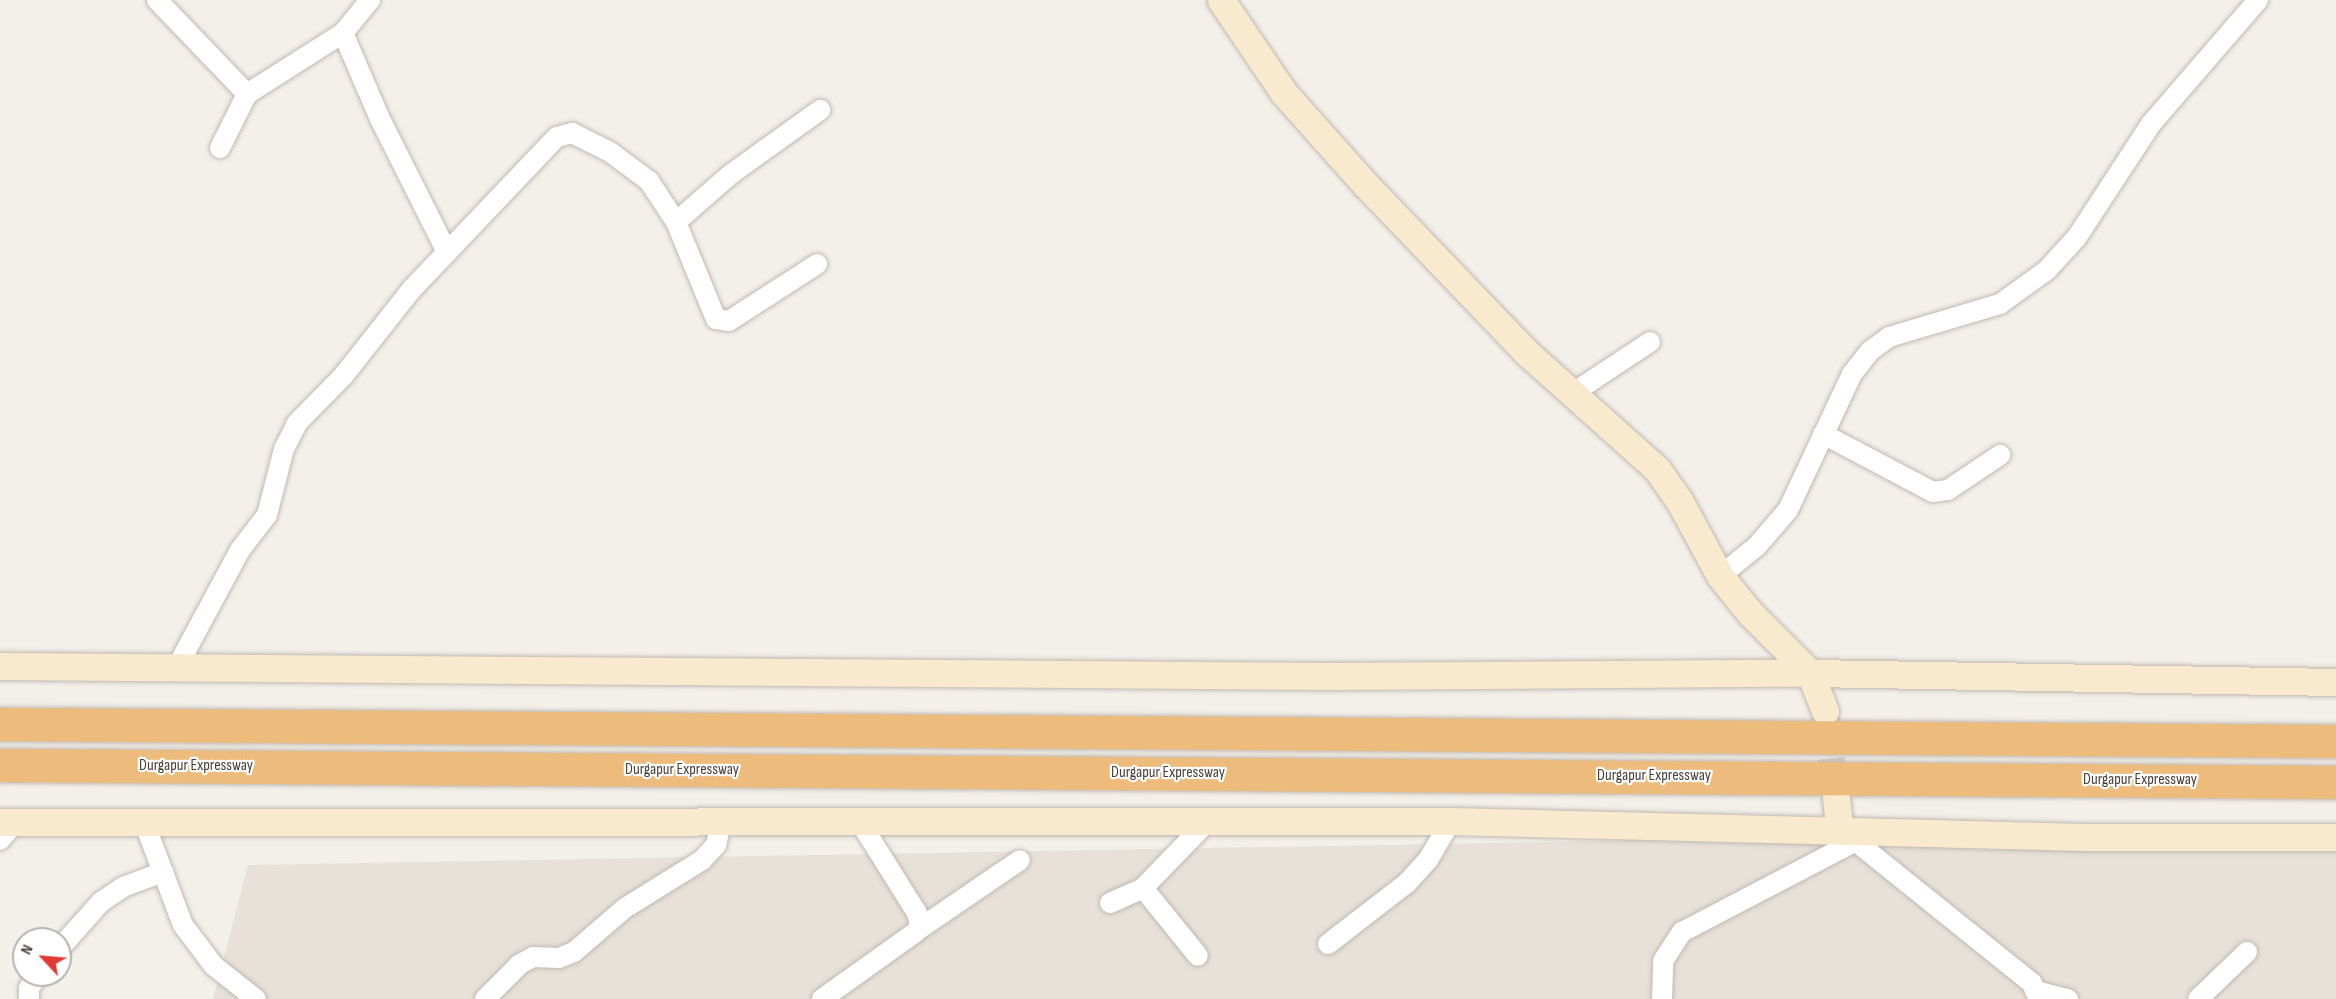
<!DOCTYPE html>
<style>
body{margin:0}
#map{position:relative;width:2336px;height:999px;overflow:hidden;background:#f3f0ea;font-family:"Sofia Sans Condensed",sans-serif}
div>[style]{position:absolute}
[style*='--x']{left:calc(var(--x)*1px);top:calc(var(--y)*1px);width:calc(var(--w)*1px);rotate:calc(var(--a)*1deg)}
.residential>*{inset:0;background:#e7e1d9}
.secondary-tunnel>*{height:27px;margin-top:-13.5px;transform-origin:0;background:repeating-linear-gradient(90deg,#d1cdc7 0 27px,transparent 0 41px)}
.roads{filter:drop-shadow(0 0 2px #c1b9b1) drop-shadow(0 0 2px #c1b9b1)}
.street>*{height:20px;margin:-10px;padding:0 10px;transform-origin:10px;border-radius:10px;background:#fff}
.secondary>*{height:27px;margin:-13.5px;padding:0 13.5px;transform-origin:13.5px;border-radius:13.5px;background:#f9eacf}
.highway>*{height:33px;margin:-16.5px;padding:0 16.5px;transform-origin:16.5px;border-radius:16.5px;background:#edbb7b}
span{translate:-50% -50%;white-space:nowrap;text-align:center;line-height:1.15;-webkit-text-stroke:4.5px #fff;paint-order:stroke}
.street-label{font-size:16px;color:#474039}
.north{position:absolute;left:12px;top:927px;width:60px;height:60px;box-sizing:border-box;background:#fff;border:2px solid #b5b3b0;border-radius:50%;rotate:296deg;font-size:16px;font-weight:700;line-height:24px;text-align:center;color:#474039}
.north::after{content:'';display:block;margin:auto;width:21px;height:27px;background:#e13a34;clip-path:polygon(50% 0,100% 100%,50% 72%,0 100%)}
</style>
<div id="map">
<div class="residential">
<i style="clip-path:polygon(2336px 828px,2336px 999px,213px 999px,248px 865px)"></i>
</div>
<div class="secondary-tunnel">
<i style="--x:1826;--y:717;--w:81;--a:82.9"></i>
</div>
<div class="roads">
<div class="street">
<i style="--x:157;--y:0;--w:130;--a:46.2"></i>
<i style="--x:343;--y:33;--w:43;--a:-50.7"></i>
<i style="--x:220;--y:148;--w:60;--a:-63.4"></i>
<i style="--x:247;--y:94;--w:114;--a:-32.4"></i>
<i style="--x:343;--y:33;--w:94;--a:66.7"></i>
<i style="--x:380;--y:119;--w:149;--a:63.3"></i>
<i style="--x:676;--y:222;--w:73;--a:-41.1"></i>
<i style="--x:731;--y:174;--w:110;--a:-35.7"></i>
<i style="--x:1570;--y:395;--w:96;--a:-33.5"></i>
<i style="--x:1823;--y:434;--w:124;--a:27.8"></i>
<i style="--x:1933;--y:492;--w:15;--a:-8"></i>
<i style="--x:1948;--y:490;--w:63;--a:-33.9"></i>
<i style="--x:1720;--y:576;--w:48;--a:-39"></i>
<i style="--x:1757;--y:546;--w:48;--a:-49.3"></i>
<i style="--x:1788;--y:510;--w:150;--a:-64.8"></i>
<i style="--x:1852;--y:374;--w:29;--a:-52"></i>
<i style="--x:1870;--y:351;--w:24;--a:-36"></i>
<i style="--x:1889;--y:337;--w:116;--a:-16.6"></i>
<i style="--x:2000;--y:304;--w:58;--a:-35.9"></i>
<i style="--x:2047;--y:270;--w:45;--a:-47.7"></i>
<i style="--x:2077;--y:237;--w:135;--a:-56.8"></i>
<i style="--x:2151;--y:124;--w:164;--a:-49.2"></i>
<i style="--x:177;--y:667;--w:133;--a:-61.7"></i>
<i style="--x:240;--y:550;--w:44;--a:-52.4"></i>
<i style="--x:267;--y:515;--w:68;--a:-75.6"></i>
<i style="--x:284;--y:449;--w:29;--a:-63"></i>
<i style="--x:297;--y:423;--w:67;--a:-45.6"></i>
<i style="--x:344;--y:375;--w:110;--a:-51.7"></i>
<i style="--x:412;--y:289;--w:210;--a:-46.4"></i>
<i style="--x:557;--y:137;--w:16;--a:-15"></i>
<i style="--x:572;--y:133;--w:42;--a:26.6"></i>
<i style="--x:610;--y:152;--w:49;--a:36.6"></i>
<i style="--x:649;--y:181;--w:49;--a:56.6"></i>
<i style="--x:676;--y:222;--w:105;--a:67.6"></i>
<i style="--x:716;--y:319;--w:13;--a:9"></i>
<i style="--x:729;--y:321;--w:105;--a:-32.9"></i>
<i style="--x:144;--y:822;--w:110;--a:69.3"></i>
<i style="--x:183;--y:925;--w:51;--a:52.9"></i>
<i style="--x:214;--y:966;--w:53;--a:38.2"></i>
<i style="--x:1839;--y:828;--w:248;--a:38.8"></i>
<i style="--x:2032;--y:983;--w:9;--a:69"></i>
<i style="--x:2035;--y:991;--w:34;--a:14"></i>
<i style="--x:0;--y:840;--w:23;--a:-50"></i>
<i style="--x:1143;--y:888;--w:87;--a:51"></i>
<i style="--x:1110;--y:903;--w:36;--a:-24"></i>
<i style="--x:1143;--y:888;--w:92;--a:-45.9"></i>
<i style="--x:919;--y:929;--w:122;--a:-34.3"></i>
<i style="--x:1328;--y:944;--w:100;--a:-37.7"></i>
<i style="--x:1407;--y:883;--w:31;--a:-48"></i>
<i style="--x:1428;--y:860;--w:45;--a:-59.5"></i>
<i style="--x:60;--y:948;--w:62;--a:-48.3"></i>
<i style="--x:101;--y:902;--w:27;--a:-34"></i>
<i style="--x:123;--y:887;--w:43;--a:-20.6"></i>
<i style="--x:29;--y:999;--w:11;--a:-90"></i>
<i style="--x:29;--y:988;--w:16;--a:-55"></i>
<i style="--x:485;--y:999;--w:49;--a:-45"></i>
<i style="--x:520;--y:964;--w:15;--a:-28"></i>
<i style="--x:533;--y:957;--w:26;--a:2"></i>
<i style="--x:559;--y:958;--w:16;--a:-22"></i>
<i style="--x:574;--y:952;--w:67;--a:-40.8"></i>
<i style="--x:625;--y:908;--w:91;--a:-31.9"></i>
<i style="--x:702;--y:860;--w:21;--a:-47"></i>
<i style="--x:716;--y:845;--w:26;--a:-77"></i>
<i style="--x:822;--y:999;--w:115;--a:-35.5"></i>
<i style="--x:916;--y:932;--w:8;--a:-60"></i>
<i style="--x:920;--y:925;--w:12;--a:-104"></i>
<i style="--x:917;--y:913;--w:111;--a:-122.1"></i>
<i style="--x:1662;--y:999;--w:38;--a:-88"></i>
<i style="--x:1663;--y:961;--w:35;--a:-57"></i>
<i style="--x:1682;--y:932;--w:194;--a:-27.6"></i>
<i style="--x:2198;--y:999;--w:68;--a:-43.8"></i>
</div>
<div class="secondary">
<i style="--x:1221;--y:0;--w:112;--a:55.9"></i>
<i style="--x:1284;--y:93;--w:123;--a:48.3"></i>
<i style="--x:1366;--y:185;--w:231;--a:46.2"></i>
<i style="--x:1526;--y:352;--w:176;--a:41.8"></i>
<i style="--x:1657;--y:469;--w:40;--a:55.1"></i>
<i style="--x:1680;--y:502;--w:84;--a:61.6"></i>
<i style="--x:1720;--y:576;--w:48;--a:51"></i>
<i style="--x:1750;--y:613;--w:85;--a:45"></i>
<i style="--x:1810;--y:673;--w:41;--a:68.5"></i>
<i style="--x:0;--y:666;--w:1326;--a:0.43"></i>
<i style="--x:1326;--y:676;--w:484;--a:-0.4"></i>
<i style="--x:1810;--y:673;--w:526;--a:0.98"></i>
<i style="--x:1836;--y:797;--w:31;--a:84"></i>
<i style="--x:0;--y:822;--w:1451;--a:-0.04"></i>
<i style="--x:1451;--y:821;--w:633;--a:1.45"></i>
<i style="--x:2084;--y:837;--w:252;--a:0"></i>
</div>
<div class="highway">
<i style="--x:0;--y:724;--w:2336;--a:0.42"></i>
<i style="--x:0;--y:765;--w:2336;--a:0.42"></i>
</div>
</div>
<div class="street-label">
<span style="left:196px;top:766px">Durgapur Expressway</span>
<span style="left:682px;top:770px">Durgapur Expressway</span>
<span style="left:1168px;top:773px">Durgapur Expressway</span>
<span style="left:1654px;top:776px">Durgapur Expressway</span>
<span style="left:2140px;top:780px">Durgapur Expressway</span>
</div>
<div class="north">N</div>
</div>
